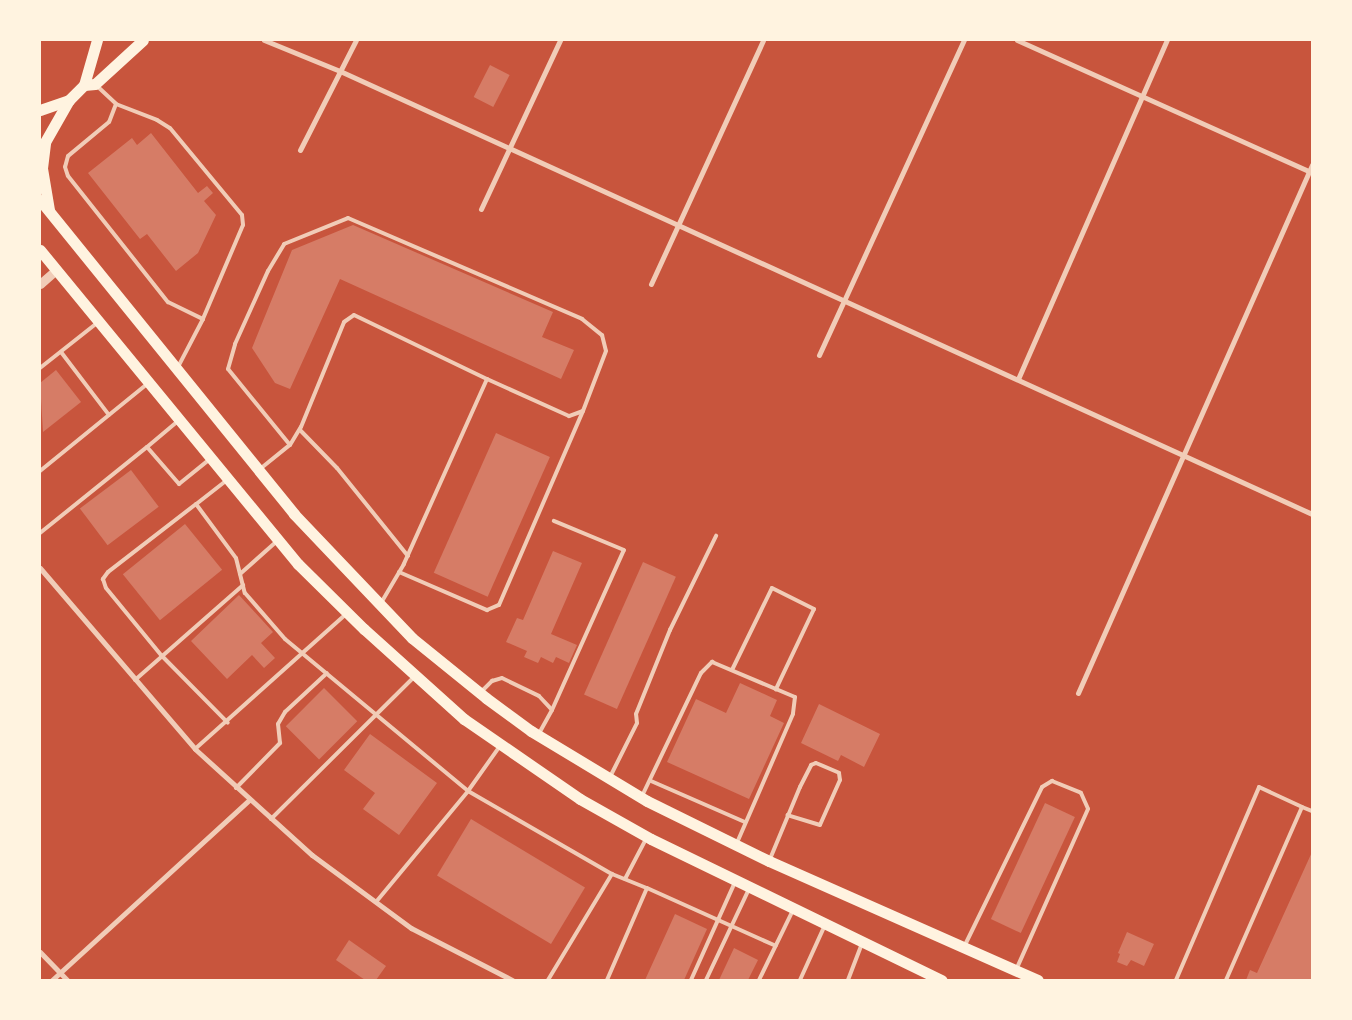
<!DOCTYPE html>
<style>
body{margin:0}
#map{position:relative;width:1352px;height:1020px;overflow:hidden;background:#c8553d;font-family:"Asap Condensed",sans-serif}
div>[style]{position:absolute}
[style*='--x']{left:calc(var(--x)*1px);top:calc(var(--y)*1px);width:calc(var(--w)*1px);rotate:calc(var(--a)*1deg)}
.building>*{inset:0;background:#d67c66;transform-origin:0 0}
.service>*{height:4px;margin:-2px;padding:0 2px;transform-origin:2px;border-radius:2px;background:#f1ccb7}
.minor>*{height:5px;margin:-2.5px;padding:0 2.5px;transform-origin:2.5px;border-radius:2.5px;background:#f1ccb7}
.tertiary>*{height:9px;margin:-4.5px;padding:0 4.5px;transform-origin:4.5px;border-radius:4.5px;background:#f1ccb7}
.primary>*{height:11px;margin:-5.5px;padding:0 5.5px;transform-origin:5.5px;border-radius:5.5px;background:#fff3e0}
span{translate:-50% -50%;white-space:nowrap;text-align:center;line-height:1.15;-webkit-text-stroke:4px #fff3e0;paint-order:stroke}
.frame{position:absolute;inset:0;border:41px solid #fff3e0;pointer-events:none}
</style>
<div id="map">
<div class="building">
<i style="left:490px;top:65px;width:22px;height:36px;rotate:27deg"></i>
<i style="clip-path:polygon(151px 133px,198px 193px,207px 186px,213px 193px,204px 201px,216px 215px,198px 253px,176px 271px,147px 234px,140px 239px,88px 173px,132px 138px,137px 145px)"></i>
<i style="clip-path:polygon(353px 225px,553px 312px,542px 337px,574px 350px,561px 379px,340px 279px,290px 389px,275px 383px,252px 348px,292px 250px)"></i>
<i style="clip-path:polygon(56px 370px,81px 402px,43px 432px,40px 383px)"></i>
<i style="left:496px;top:433px;width:59px;height:153px;rotate:24deg"></i>
<i style="left:131px;top:470px;width:46px;height:64px;rotate:53deg"></i>
<i style="left:185px;top:524px;width:59px;height:80px;rotate:51deg"></i>
<i style="clip-path:polygon(553px 551px,582px 563px,551px 634px,577px 645px,569px 663px,556px 657px,553px 663px,541px 657px,538px 663px,524px 657px,527px 651px,506px 642px,517px 618px,523px 620px)"></i>
<i style="left:643px;top:562px;width:36px;height:145px;rotate:24deg"></i>
<i style="clip-path:polygon(239px 595px,273px 632px,261px 643px,275px 658px,264px 668px,252px 655px,227px 679px,191px 641px)"></i>
<i style="clip-path:polygon(740px 683px,777px 700px,770px 716px,784px 723px,749px 799px,667px 762px,696px 699px,726px 713px)"></i>
<i style="left:324px;top:688px;width:47px;height:54px;rotate:45deg"></i>
<i style="clip-path:polygon(819px 704px,880px 734px,864px 767px,841px 755px,838px 761px,801px 743px)"></i>
<i style="clip-path:polygon(370px 734px,437px 783px,399px 835px,363px 809px,375px 793px,344px 770px)"></i>
<i style="left:1045px;top:803px;width:33px;height:128px;rotate:25deg"></i>
<i style="left:471px;top:819px;width:133px;height:66px;rotate:31deg"></i>
<i style="clip-path:polygon(1312px 852px,1312px 980px,1246px 980px,1250px 970px,1257px 973px)"></i>
<i style="clip-path:polygon(675px 914px,707px 929px,684px 980px,645px 980px)"></i>
<i style="clip-path:polygon(1127px 932px,1154px 944px,1144px 966px,1131px 960px,1127px 966px,1117px 962px,1120px 954px,1118px 953px)"></i>
<i style="clip-path:polygon(349px 940px,386px 966px,376px 980px,365px 980px,336px 960px)"></i>
<i style="clip-path:polygon(734px 948px,758px 960px,748px 980px,719px 980px)"></i>
</div>
<div class="service">
<i style="--x:97;--y:86;--w:26;--a:43"></i>
<i style="--x:116;--y:104;--w:44;--a:21.3"></i>
<i style="--x:157;--y:120;--w:15;--a:32"></i>
<i style="--x:170;--y:128;--w:113;--a:50.4"></i>
<i style="--x:242;--y:215;--w:10;--a:84"></i>
<i style="--x:243;--y:225;--w:102;--a:113.1"></i>
<i style="--x:203;--y:319;--w:54;--a:117.5"></i>
<i style="--x:116;--y:104;--w:19;--a:111"></i>
<i style="--x:109;--y:122;--w:53;--a:140.3"></i>
<i style="--x:68;--y:156;--w:11;--a:105"></i>
<i style="--x:65;--y:167;--w:9;--a:72"></i>
<i style="--x:68;--y:176;--w:161;--a:51.6"></i>
<i style="--x:168;--y:302;--w:39;--a:26"></i>
<i style="--x:61;--y:352;--w:79;--a:52.7"></i>
<i style="--x:40;--y:368;--w:73;--a:-38.3"></i>
<i style="--x:178;--y:421;--w:40;--a:140"></i>
<i style="--x:147;--y:447;--w:49;--a:49.1"></i>
<i style="--x:179;--y:484;--w:38;--a:-39"></i>
<i style="--x:300;--y:430;--w:53;--a:45.8"></i>
<i style="--x:337;--y:468;--w:113;--a:51.1"></i>
<i style="--x:290;--y:445;--w:98;--a:-129.2"></i>
<i style="--x:228;--y:369;--w:26;--a:-74"></i>
<i style="--x:235;--y:344;--w:80;--a:-65.7"></i>
<i style="--x:268;--y:271;--w:31;--a:-59"></i>
<i style="--x:284;--y:244;--w:69;--a:-22.1"></i>
<i style="--x:348;--y:218;--w:255;--a:23.3"></i>
<i style="--x:582;--y:319;--w:26;--a:39"></i>
<i style="--x:602;--y:335;--w:16;--a:76"></i>
<i style="--x:606;--y:351;--w:64;--a:111"></i>
<i style="--x:583;--y:411;--w:15;--a:160"></i>
<i style="--x:569;--y:416;--w:90;--a:-155.7"></i>
<i style="--x:260;--y:469;--w:38;--a:-39"></i>
<i style="--x:290;--y:445;--w:21;--a:-59"></i>
<i style="--x:301;--y:427;--w:113;--a:-67.7"></i>
<i style="--x:344;--y:322;--w:12;--a:-35"></i>
<i style="--x:354;--y:315;--w:148;--a:25.7"></i>
<i style="--x:487;--y:379;--w:203;--a:114.2"></i>
<i style="--x:404;--y:564;--w:45;--a:120.5"></i>
<i style="--x:40;--y:471;--w:138;--a:-39.1"></i>
<i style="--x:227;--y:480;--w:39;--a:142"></i>
<i style="--x:196;--y:504;--w:67;--a:53.5"></i>
<i style="--x:236;--y:558;--w:36;--a:76"></i>
<i style="--x:245;--y:593;--w:61;--a:49"></i>
<i style="--x:285;--y:639;--w:238;--a:39.7"></i>
<i style="--x:468;--y:791;--w:166;--a:30"></i>
<i style="--x:612;--y:874;--w:38;--a:22"></i>
<i style="--x:196;--y:504;--w:111;--a:142.3"></i>
<i style="--x:108;--y:572;--w:9;--a:126"></i>
<i style="--x:103;--y:579;--w:9;--a:72"></i>
<i style="--x:106;--y:588;--w:87;--a:50.6"></i>
<i style="--x:161;--y:655;--w:95;--a:45.4"></i>
<i style="--x:40;--y:533;--w:137;--a:-38.8"></i>
<i style="--x:399;--y:572;--w:96;--a:23.4"></i>
<i style="--x:487;--y:610;--w:13;--a:-23"></i>
<i style="--x:499;--y:605;--w:211;--a:-66.6"></i>
<i style="--x:240;--y:574;--w:50;--a:-41.7"></i>
<i style="--x:732;--y:670;--w:91;--a:-64"></i>
<i style="--x:772;--y:588;--w:47;--a:26.6"></i>
<i style="--x:814;--y:609;--w:89;--a:115.4"></i>
<i style="--x:135;--y:680;--w:144;--a:-41.3"></i>
<i style="--x:481;--y:692;--w:16;--a:-45"></i>
<i style="--x:492;--y:681;--w:10;--a:-17"></i>
<i style="--x:502;--y:678;--w:41;--a:25.9"></i>
<i style="--x:539;--y:696;--w:19;--a:47"></i>
<i style="--x:552;--y:710;--w:26;--a:119"></i>
<i style="--x:552;--y:710;--w:175;--a:-65.8"></i>
<i style="--x:624;--y:550;--w:76;--a:-157.5"></i>
<i style="--x:195;--y:749;--w:203;--a:-41.8"></i>
<i style="--x:610;--y:777;--w:60;--a:-63.4"></i>
<i style="--x:637;--y:723;--w:9;--a:-96"></i>
<i style="--x:636;--y:714;--w:91;--a:-68"></i>
<i style="--x:670;--y:630;--w:105;--a:-63.9"></i>
<i style="--x:651;--y:781;--w:103;--a:23.6"></i>
<i style="--x:236;--y:788;--w:63;--a:-45.6"></i>
<i style="--x:280;--y:743;--w:19;--a:-96"></i>
<i style="--x:278;--y:724;--w:14;--a:-60"></i>
<i style="--x:285;--y:712;--w:57;--a:-42.9"></i>
<i style="--x:642;--y:796;--w:136;--a:-64.4"></i>
<i style="--x:701;--y:673;--w:16;--a:-45"></i>
<i style="--x:712;--y:662;--w:90;--a:22.9"></i>
<i style="--x:795;--y:697;--w:17;--a:97"></i>
<i style="--x:793;--y:714;--w:141;--a:113.5"></i>
<i style="--x:1302;--y:807;--w:11;--a:22"></i>
<i style="--x:271;--y:819;--w:203;--a:-44.8"></i>
<i style="--x:770;--y:859;--w:78;--a:-67.4"></i>
<i style="--x:800;--y:787;--w:25;--a:-63"></i>
<i style="--x:811;--y:765;--w:5;--a:-22"></i>
<i style="--x:816;--y:763;--w:25;--a:23"></i>
<i style="--x:839;--y:773;--w:7;--a:82"></i>
<i style="--x:840;--y:780;--w:49;--a:114"></i>
<i style="--x:820;--y:825;--w:34;--a:-163"></i>
<i style="--x:625;--y:879;--w:45;--a:-62.3"></i>
<i style="--x:376;--y:902;--w:144;--a:-50.3"></i>
<i style="--x:468;--y:791;--w:55;--a:-54.6"></i>
<i style="--x:964;--y:947;--w:178;--a:-64"></i>
<i style="--x:1042;--y:787;--w:12;--a:-31"></i>
<i style="--x:1052;--y:781;--w:31;--a:22"></i>
<i style="--x:1081;--y:793;--w:17;--a:66"></i>
<i style="--x:1088;--y:809;--w:174;--a:114.1"></i>
<i style="--x:548;--y:980;--w:124;--a:-58.9"></i>
<i style="--x:607;--y:980;--w:100;--a:-66.5"></i>
<i style="--x:647;--y:888;--w:141;--a:24.2"></i>
<i style="--x:691;--y:980;--w:107;--a:-65.8"></i>
<i style="--x:706;--y:980;--w:101;--a:-64.7"></i>
<i style="--x:759;--y:980;--w:78;--a:-64.1"></i>
<i style="--x:800;--y:980;--w:60;--a:-65.6"></i>
<i style="--x:848;--y:980;--w:39;--a:-69"></i>
<i style="--x:1176;--y:980;--w:210;--a:-66.7"></i>
<i style="--x:1259;--y:787;--w:47;--a:24.9"></i>
<i style="--x:1302;--y:807;--w:189;--a:113.7"></i>
</div>
<div class="minor">
<i style="--x:264;--y:40;--w:82;--a:22.2"></i>
<i style="--x:340;--y:71;--w:1068;--a:24.5"></i>
<i style="--x:1017;--y:40;--w:322;--a:24.2"></i>
<i style="--x:300;--y:150;--w:123;--a:-63"></i>
<i style="--x:481;--y:209;--w:187;--a:-64.9"></i>
<i style="--x:651;--y:284;--w:268;--a:-65.3"></i>
<i style="--x:819;--y:355;--w:347;--a:-65.3"></i>
<i style="--x:1018;--y:379;--w:370;--a:-66.3"></i>
<i style="--x:40;--y:568;--w:238;--a:49.4"></i>
<i style="--x:195;--y:749;--w:158;--a:42.2"></i>
<i style="--x:312;--y:855;--w:123;--a:36.4"></i>
<i style="--x:411;--y:928;--w:114;--a:27.2"></i>
<i style="--x:1078;--y:693;--w:578;--a:-66.1"></i>
<i style="--x:40;--y:952;--w:39;--a:46"></i>
<i style="--x:52;--y:980;--w:267;--a:-42.4"></i>
</div>
<div class="tertiary">
<i style="--x:40;--y:284;--w:21;--a:-41"></i>
</div>
<div class="primary">
<i style="--x:84;--y:85;--w:11;--a:-5"></i>
<i style="--x:95;--y:84;--w:65;--a:-42.5"></i>
<i style="--x:40;--y:110;--w:31;--a:-19"></i>
<i style="--x:40;--y:200;--w:404;--a:51"></i>
<i style="--x:294;--y:514;--w:171;--a:46.4"></i>
<i style="--x:412;--y:638;--w:95;--a:39"></i>
<i style="--x:486;--y:698;--w:56;--a:36.3"></i>
<i style="--x:531;--y:731;--w:135;--a:31.1"></i>
<i style="--x:647;--y:801;--w:136;--a:26.2"></i>
<i style="--x:769;--y:861;--w:294;--a:23.9"></i>
<i style="--x:49;--y:210;--w:43;--a:-99.5"></i>
<i style="--x:42;--y:168;--w:26;--a:-83"></i>
<i style="--x:45;--y:142;--w:48;--a:-60.3"></i>
<i style="--x:69;--y:100;--w:21;--a:-45"></i>
<i style="--x:84;--y:85;--w:47;--a:-73.9"></i>
<i style="--x:40;--y:250;--w:406;--a:50.6"></i>
<i style="--x:298;--y:564;--w:93;--a:44.6"></i>
<i style="--x:364;--y:629;--w:135;--a:42"></i>
<i style="--x:464;--y:719;--w:141;--a:34.6"></i>
<i style="--x:580;--y:799;--w:81;--a:29.4"></i>
<i style="--x:651;--y:839;--w:323;--a:25.9"></i>
</div>
<div class="frame"></div>
</div>
